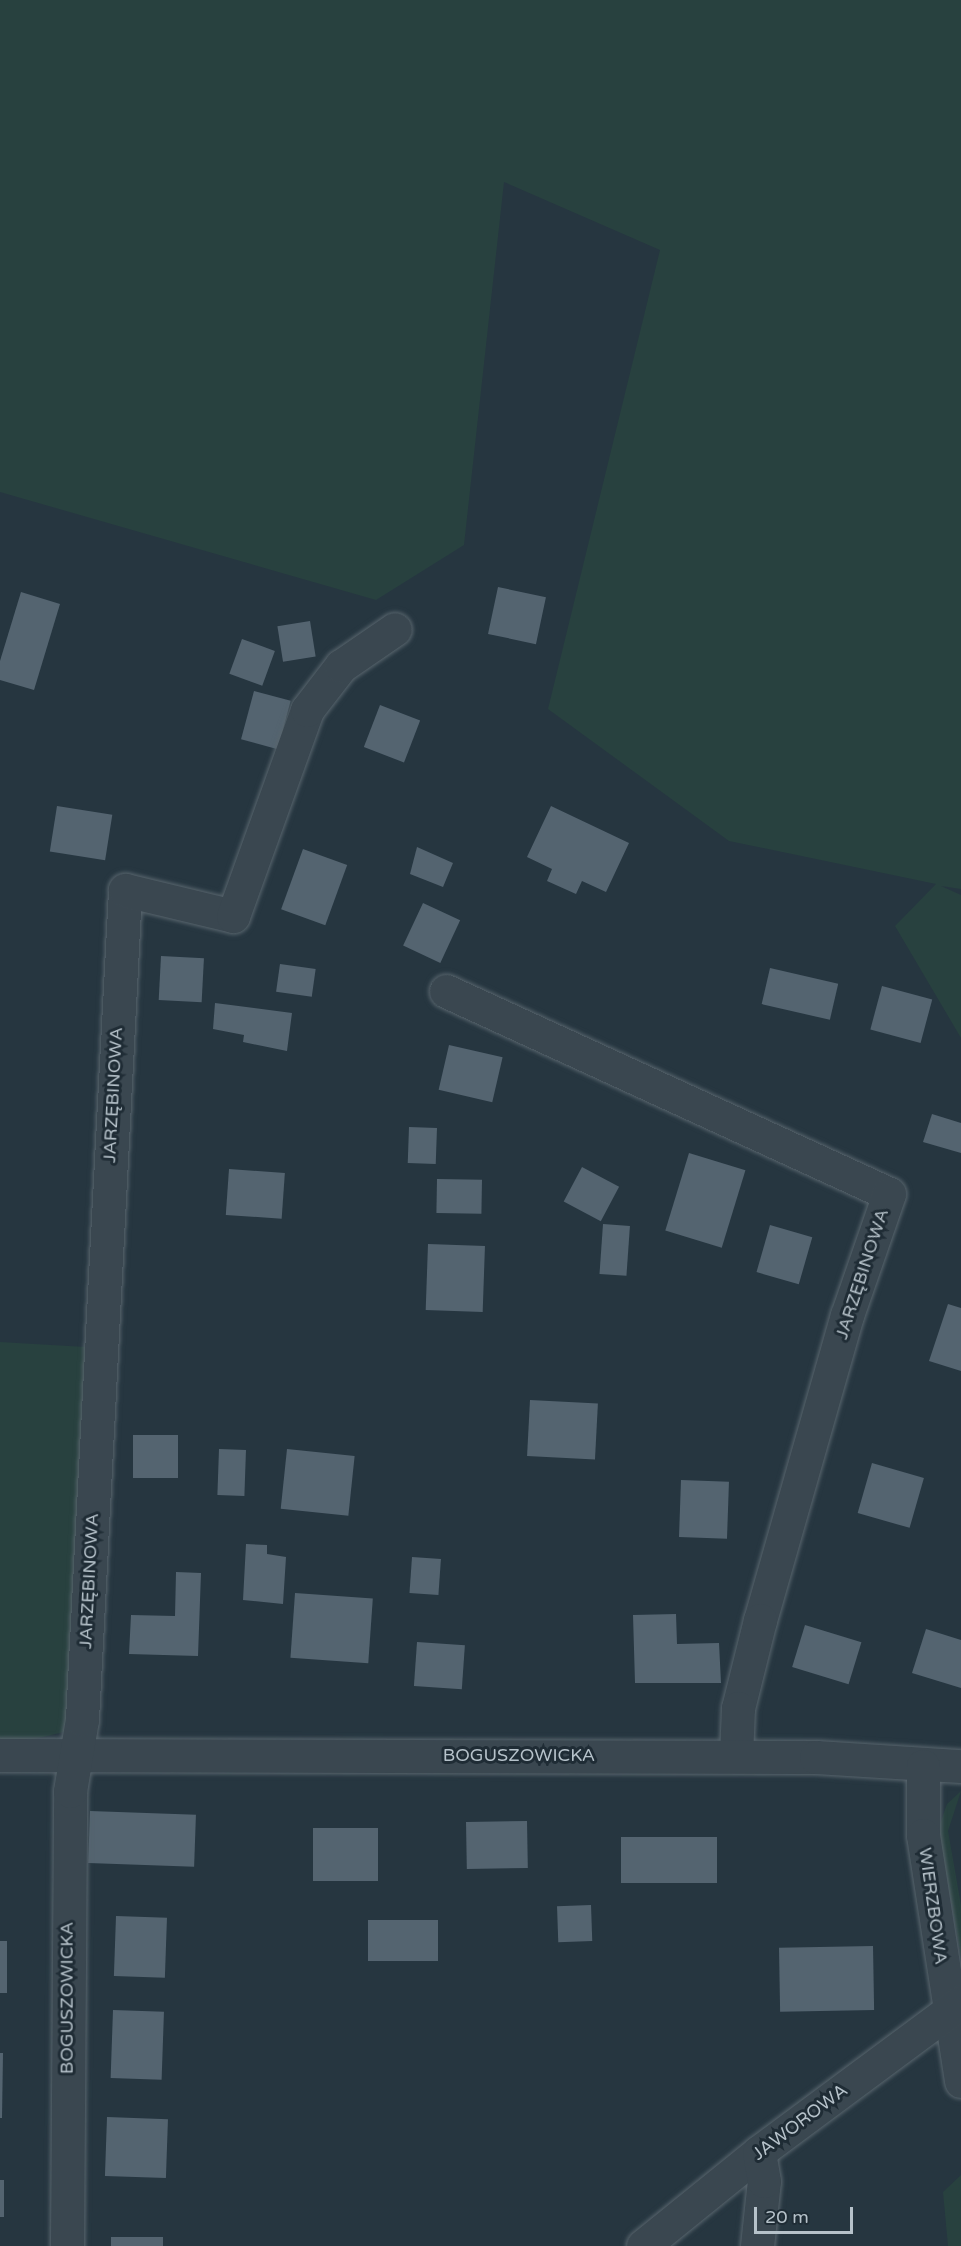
<!DOCTYPE html>
<meta charset="utf-8">
<style>
body{margin:0}
#map{position:relative;width:961px;height:2246px;overflow:hidden;background:#263640;font-family:"Varela Round",sans-serif}
div>[style]{position:absolute}
[style*='--x']{left:calc(var(--x)*1px);top:calc(var(--y)*1px);width:calc(var(--w)*1px);rotate:calc(var(--a)*1deg)}
.green>*{inset:0;background:#28413f}
.building>*{inset:0;background:#546470;transform-origin:0 0}
.roads{filter:drop-shadow(0 0 2px #58656d) drop-shadow(0 0 2px #58656d)}
.minor>*{height:33px;margin:-16.5px;padding:0 16.5px;transform-origin:16.5px;border-radius:16.5px;background:#3a4750}
span{translate:-50% -50%;white-space:nowrap;text-align:center;line-height:1.15;-webkit-text-stroke:6px #1f2c35;paint-order:stroke}
.street-label{font-size:18px;color:#b6c2ca}
.scale{position:absolute;left:754px;top:2207px;width:99px;height:27px;box-sizing:border-box;border:3px solid #b6c2ca;border-top:0;padding-left:8px;font-size:18px;line-height:21px;white-space:nowrap;color:#b6c2ca;-webkit-text-stroke:4px #1f2c35;paint-order:stroke}
</style>
<div id="map">
<div class="green">
<i style="clip-path:polygon(0 0,961px 0,961px 889px,941px 886px,961px 895px,961px 1038px,895px 926px,936px 884px,729px 841px,548px 709px,660px 250px,504px 182px,464px 545px,376px 600px,0 492px)"></i>
<i style="clip-path:polygon(0 1342px,86px 1347px,68px 1731px,0 1747px)"></i>
<i style="clip-path:polygon(961px 1791px,948px 1831px,961px 1905px,961px 1956px,938px 1830px,947px 1804px)"></i>
<i style="clip-path:polygon(961px 2175px,961px 2246px,948px 2246px,943px 2192px)"></i>
</div>
<div class="building">
<i style="left:498px;top:587px;width:49px;height:48px;rotate:12deg"></i>
<i style="clip-path:polygon(21px 592px,60px 604px,34px 690px,0 680px,0 661px)"></i>
<i style="left:310px;top:621px;width:36px;height:33px;rotate:81deg"></i>
<i style="left:242px;top:639px;width:35px;height:37px;rotate:20deg"></i>
<i style="left:254px;top:691px;width:38px;height:50px;rotate:15deg"></i>
<i style="left:380px;top:705px;width:43px;height:45px;rotate:21deg"></i>
<i style="left:57px;top:806px;width:56px;height:46px;rotate:9deg"></i>
<i style="clip-path:polygon(551px 806px,629px 843px,606px 892px,582px 881px,576px 894px,547px 881px,552px 869px,527px 857px)"></i>
<i style="clip-path:polygon(417px 847px,453px 863px,443px 887px,410px 874px)"></i>
<i style="left:303px;top:849px;width:47px;height:64px;rotate:20deg"></i>
<i style="left:423px;top:903px;width:41px;height:47px;rotate:25deg"></i>
<i style="left:161px;top:956px;width:43px;height:44px;rotate:3deg"></i>
<i style="left:280px;top:964px;width:36px;height:28px;rotate:8deg"></i>
<i style="left:770px;top:968px;width:70px;height:37px;rotate:13deg"></i>
<i style="left:882px;top:986px;width:52px;height:45px;rotate:15deg"></i>
<i style="clip-path:polygon(215px 1003px,292px 1013px,287px 1051px,243px 1042px,244px 1035px,213px 1029px)"></i>
<i style="left:449px;top:1045px;width:55px;height:46px;rotate:13deg"></i>
<i style="clip-path:polygon(932px 1114px,961px 1123px,961px 1153px,923px 1142px)"></i>
<i style="left:409px;top:1127px;width:28px;height:36px;rotate:2deg"></i>
<i style="left:689px;top:1153px;width:59px;height:81px;rotate:17deg"></i>
<i style="left:582px;top:1167px;width:42px;height:39px;rotate:28deg"></i>
<i style="left:229px;top:1169px;width:56px;height:46px;rotate:4deg"></i>
<i style="left:437px;top:1179px;width:45px;height:34px;rotate:1deg"></i>
<i style="left:603px;top:1224px;width:27px;height:50px;rotate:4deg"></i>
<i style="left:770px;top:1225px;width:44px;height:49px;rotate:16deg"></i>
<i style="left:428px;top:1244px;width:57px;height:66px;rotate:2deg"></i>
<i style="clip-path:polygon(948px 1304px,961px 1308px,961px 1371px,929px 1361px)"></i>
<i style="left:530px;top:1400px;width:68px;height:56px;rotate:3deg"></i>
<i style="left:133px;top:1435px;width:45px;height:43px"></i>
<i style="left:219px;top:1449px;width:27px;height:46px;rotate:2deg"></i>
<i style="left:287px;top:1449px;width:68px;height:60px;rotate:6deg"></i>
<i style="left:872px;top:1463px;width:54px;height:52px;rotate:16deg"></i>
<i style="left:681px;top:1480px;width:48px;height:57px;rotate:2deg"></i>
<i style="clip-path:polygon(246px 1544px,267px 1545px,267px 1554px,286px 1557px,283px 1604px,243px 1600px)"></i>
<i style="left:412px;top:1557px;width:29px;height:36px;rotate:4deg"></i>
<i style="clip-path:polygon(176px 1572px,201px 1573px,198px 1656px,129px 1654px,131px 1615px,175px 1616px)"></i>
<i style="left:295px;top:1593px;width:78px;height:65px;rotate:4deg"></i>
<i style="clip-path:polygon(676px 1614px,677px 1644px,719px 1643px,721px 1683px,635px 1683px,633px 1615px)"></i>
<i style="left:805px;top:1625px;width:59px;height:44px;rotate:17deg"></i>
<i style="clip-path:polygon(926px 1629px,961px 1640px,961px 1688px,912px 1673px)"></i>
<i style="left:417px;top:1642px;width:48px;height:44px;rotate:4deg"></i>
<i style="left:90px;top:1811px;width:106px;height:52px;rotate:2deg"></i>
<i style="left:527px;top:1821px;width:47px;height:61px;rotate:89deg"></i>
<i style="left:378px;top:1828px;width:53px;height:65px;rotate:90deg"></i>
<i style="left:717px;top:1837px;width:46px;height:96px;rotate:90deg"></i>
<i style="left:591px;top:1905px;width:36px;height:34px;rotate:88deg"></i>
<i style="left:116px;top:1916px;width:51px;height:60px;rotate:2deg"></i>
<i style="left:438px;top:1920px;width:41px;height:70px;rotate:90deg"></i>
<i style="left:0;top:1941px;width:7px;height:52px"></i>
<i style="left:873px;top:1946px;width:64px;height:94px;rotate:89deg"></i>
<i style="left:113px;top:2010px;width:51px;height:68px;rotate:2deg"></i>
<i style="clip-path:polygon(0 2053px,3px 2053px,2px 2118px,0 2118px)"></i>
<i style="left:107px;top:2117px;width:61px;height:59px;rotate:2deg"></i>
<i style="left:0;top:2180px;width:4px;height:37px"></i>
<i style="left:111px;top:2237px;width:52px;height:9px"></i>
</div>
<div class="roads">
<div class="minor">
<i style="--x:446;--y:991;--w:487;--a:24.6"></i>
<i style="--x:889;--y:1194;--w:128;--a:109.1"></i>
<i style="--x:847;--y:1315;--w:317;--a:105.9"></i>
<i style="--x:760;--y:1620;--w:91;--a:104"></i>
<i style="--x:738;--y:1708;--w:48;--a:92.4"></i>
<i style="--x:0;--y:1755;--w:816;--a:0.14"></i>
<i style="--x:816;--y:1757;--w:145;--a:3.6"></i>
<i style="--x:923;--y:1766;--w:69;--a:90"></i>
<i style="--x:923;--y:1835;--w:249;--a:81.2"></i>
<i style="--x:67;--y:2246;--w:455;--a:-89.6"></i>
<i style="--x:70;--y:1791;--w:73;--a:-80.5"></i>
<i style="--x:82;--y:1719;--w:830;--a:-87.03"></i>
<i style="--x:125;--y:890;--w:111;--a:13.5"></i>
<i style="--x:233;--y:916;--w:219;--a:-70.2"></i>
<i style="--x:307;--y:710;--w:56;--a:-52.3"></i>
<i style="--x:341;--y:666;--w:65;--a:-34.4"></i>
<i style="--x:643;--y:2246;--w:149;--a:-39"></i>
<i style="--x:759;--y:2152;--w:252;--a:-36.6"></i>
<i style="--x:757;--y:2246;--w:65;--a:-83.9"></i>
<i style="--x:764;--y:2181;--w:29;--a:-100"></i>
</div>
</div>
<div class="street-label">
<span style="left:113px;top:1095px;rotate:-87deg">JARZĘBINOWA</span>
<span style="left:862px;top:1274px;rotate:-72deg">JARZĘBINOWA</span>
<span style="left:89px;top:1581px;rotate:-87deg">JARZĘBINOWA</span>
<span style="left:519px;top:1755px">BOGUSZOWICKA</span>
<span style="left:933px;top:1906px;rotate:82deg">WIERZBOWA</span>
<span style="left:67px;top:1998px;rotate:-90deg">BOGUSZOWICKA</span>
<span style="left:800px;top:2122px;rotate:-37deg">JAWOROWA</span>
</div>
<div class="scale">20 m</div>
</div>
